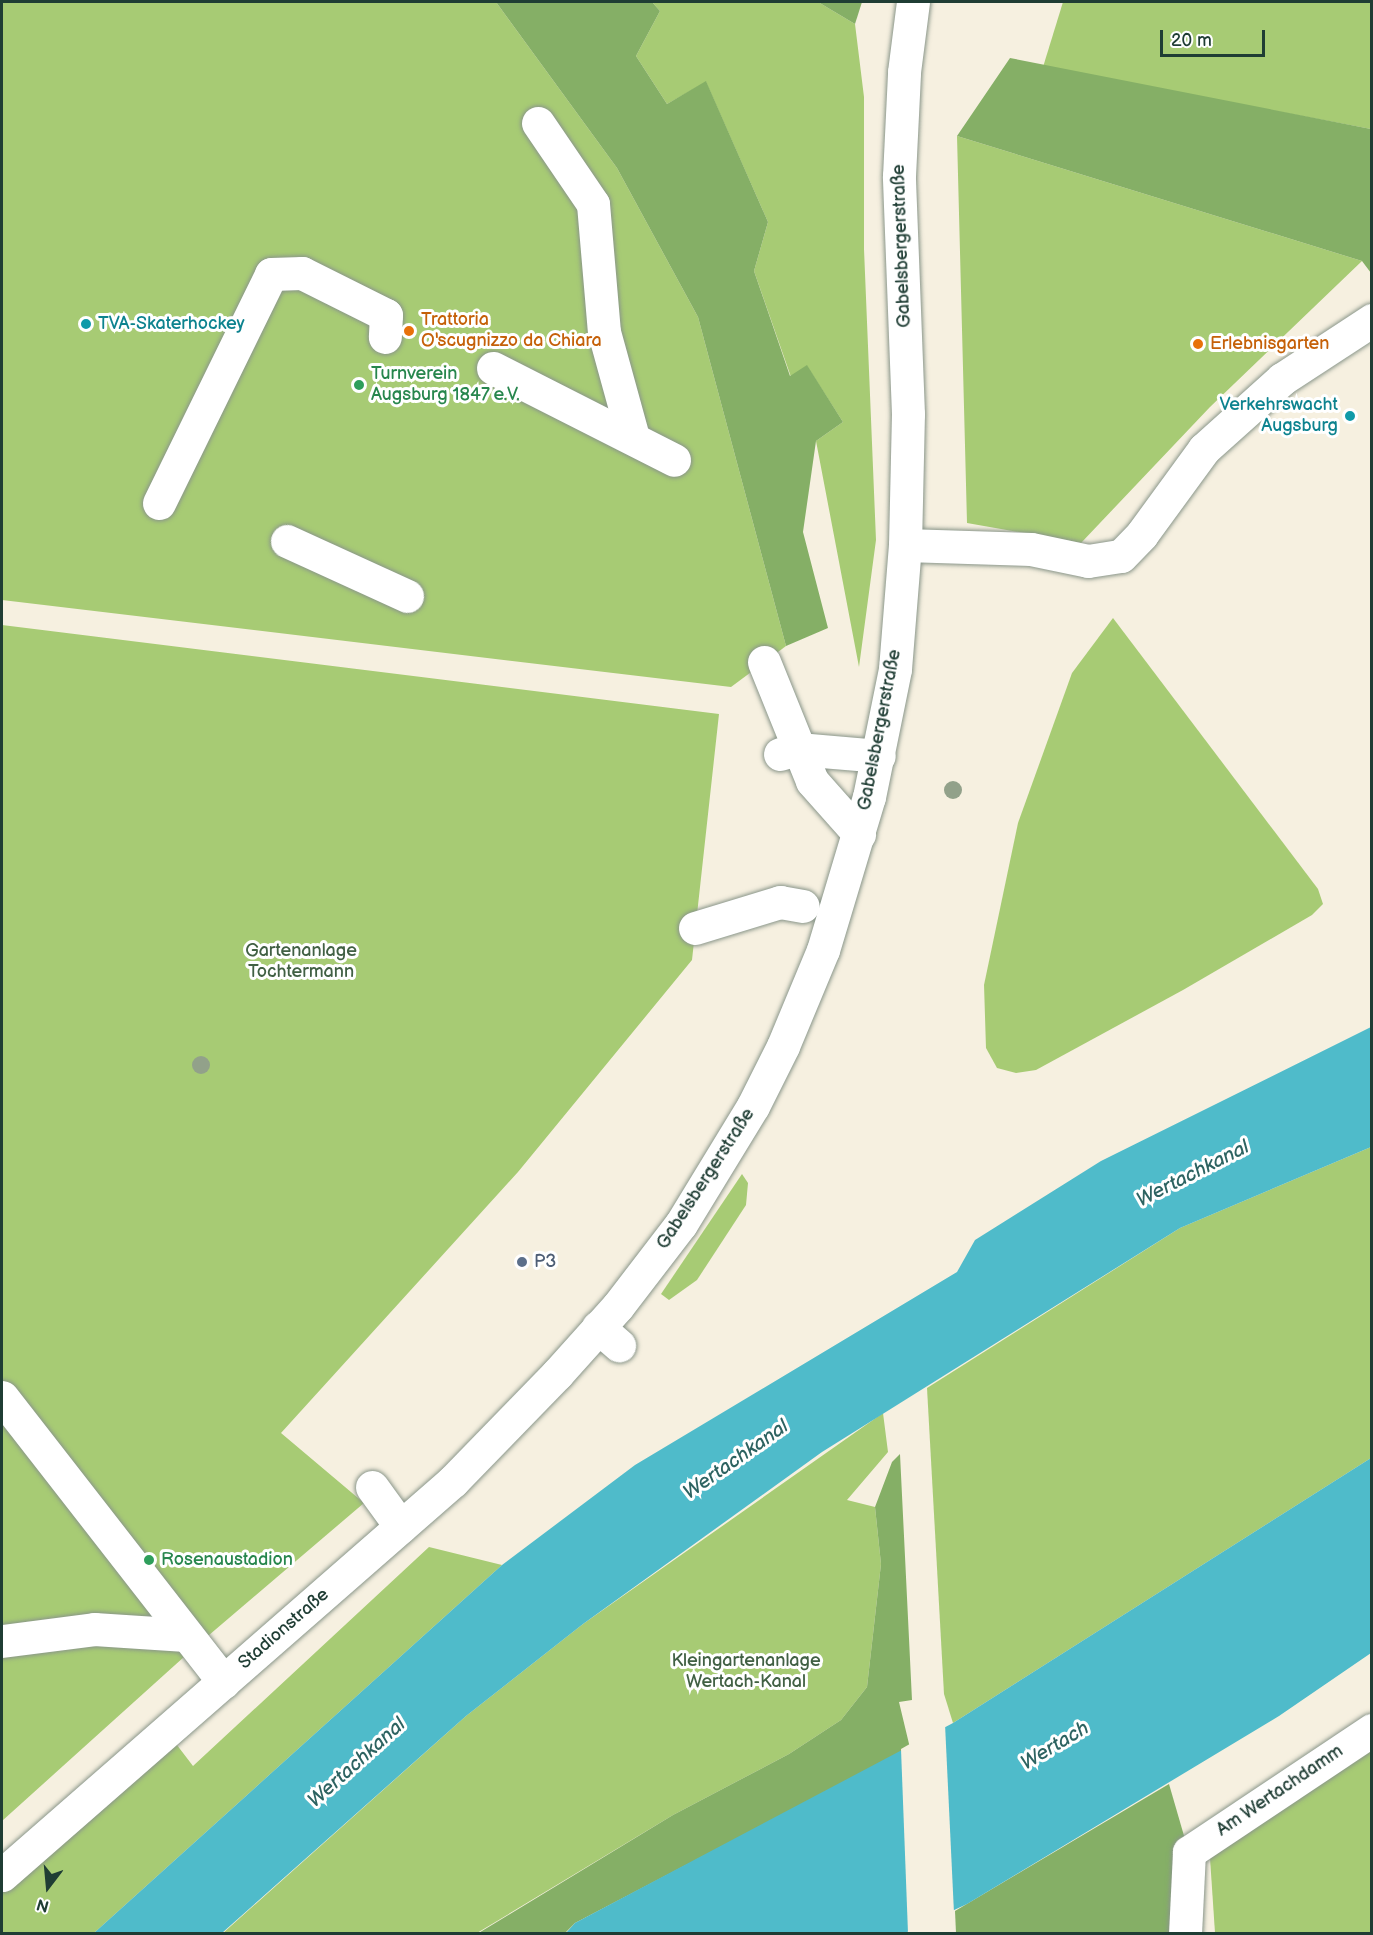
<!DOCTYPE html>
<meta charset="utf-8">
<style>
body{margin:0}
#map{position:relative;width:1373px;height:1935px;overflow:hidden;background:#f6f0e0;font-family:"Balsamiq Sans",sans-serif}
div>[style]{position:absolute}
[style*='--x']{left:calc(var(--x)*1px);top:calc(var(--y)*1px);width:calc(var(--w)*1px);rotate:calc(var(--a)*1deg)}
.green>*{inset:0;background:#a7cb74}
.forest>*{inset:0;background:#85af66}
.water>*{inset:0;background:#4fbbca}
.pier>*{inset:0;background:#f6f0e0}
.roads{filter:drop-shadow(0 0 2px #8a968a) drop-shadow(0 0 2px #8a968a)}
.minor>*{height:33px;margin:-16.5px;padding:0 16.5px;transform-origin:16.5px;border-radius:16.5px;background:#fff}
.trees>*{width:18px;height:18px;margin:-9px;border-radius:50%;background:#92a18a}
.dots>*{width:16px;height:16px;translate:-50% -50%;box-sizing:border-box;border:3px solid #fff;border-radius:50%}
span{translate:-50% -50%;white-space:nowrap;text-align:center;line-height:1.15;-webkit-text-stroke:6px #fff;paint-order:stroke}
.street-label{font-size:18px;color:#1f3d34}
.food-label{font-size:18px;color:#c56008}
.left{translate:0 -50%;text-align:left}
.culture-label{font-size:18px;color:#0d838f}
.right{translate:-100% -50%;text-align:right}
.leisure-label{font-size:18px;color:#27864d}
.park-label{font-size:18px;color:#416044}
.service-label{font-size:18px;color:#4e5e75}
.water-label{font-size:20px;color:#2d6361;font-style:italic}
.frame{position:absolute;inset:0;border:3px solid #1f3d34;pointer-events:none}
.north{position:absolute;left:18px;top:1857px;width:60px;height:60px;-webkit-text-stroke:4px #fff;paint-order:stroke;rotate:196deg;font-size:16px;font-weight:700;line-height:24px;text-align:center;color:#1f3d34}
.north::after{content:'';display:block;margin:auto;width:21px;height:27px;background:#1f3d34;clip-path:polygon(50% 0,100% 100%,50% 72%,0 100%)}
.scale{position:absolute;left:1160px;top:30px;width:105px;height:27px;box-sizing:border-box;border:3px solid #1f3d34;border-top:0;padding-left:8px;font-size:18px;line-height:21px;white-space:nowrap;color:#1f3d34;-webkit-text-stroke:4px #fff;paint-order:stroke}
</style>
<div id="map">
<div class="green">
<i style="clip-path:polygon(2px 2px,496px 2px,617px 168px,698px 317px,786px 646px,731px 687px,2px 600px)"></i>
<i style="clip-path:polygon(652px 2px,818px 2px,855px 24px,864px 97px,864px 249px,876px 540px,859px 667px,816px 441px,843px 422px,807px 366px,791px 377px,754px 271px,768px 222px,706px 82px,667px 104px,636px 56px,660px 11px)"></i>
<i style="clip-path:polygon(1063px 2px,1371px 2px,1371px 129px,1043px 67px)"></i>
<i style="clip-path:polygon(957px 136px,1362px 261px,1210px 407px,1081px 543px,967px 523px)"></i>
<i style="clip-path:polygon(1113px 618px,1318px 889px,1323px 904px,1312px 915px,1183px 990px,1036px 1070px,1016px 1073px,997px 1068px,986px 1048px,984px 985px,1018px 823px,1072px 673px)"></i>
<i style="clip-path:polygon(2px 625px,719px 714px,692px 960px,518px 1172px,281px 1433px,364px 1503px,195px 1647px,2px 1821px)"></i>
<i style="clip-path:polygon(1371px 1147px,1371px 1458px,953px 1723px,944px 1694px,927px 1388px,1180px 1228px)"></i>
<i style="clip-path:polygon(742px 1174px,748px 1183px,746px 1205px,697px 1280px,669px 1300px,661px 1294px)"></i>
<i style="clip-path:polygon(883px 1413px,888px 1452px,847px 1500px,875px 1507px,881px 1564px,867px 1687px,841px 1720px,789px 1754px,673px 1815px,477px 1933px,222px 1934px,466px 1716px,583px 1624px)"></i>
<i style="clip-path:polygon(429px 1547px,502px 1565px,94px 1933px,2px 1933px,2px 1875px,167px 1732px,193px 1766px)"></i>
<i style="clip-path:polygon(1371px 1746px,1371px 1933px,1215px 1933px,1210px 1858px)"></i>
</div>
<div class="forest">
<i style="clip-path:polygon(496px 2px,652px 2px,660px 11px,636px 56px,667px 104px,706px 81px,768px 222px,754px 271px,790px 376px,807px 365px,843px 422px,816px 441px,803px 532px,828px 628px,786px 646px,698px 317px,617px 168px)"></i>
<i style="clip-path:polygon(818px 2px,862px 2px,855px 24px)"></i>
<i style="clip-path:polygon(1010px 58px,1371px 129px,1371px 273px,1362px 261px,957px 136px)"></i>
<i style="clip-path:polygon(900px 1454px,912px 1700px,899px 1702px,910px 1748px,575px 1923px,565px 1933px,477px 1934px,673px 1815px,789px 1754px,841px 1720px,867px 1687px,881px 1564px,875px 1507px,892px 1462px)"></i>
<i style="clip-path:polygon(1169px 1784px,1189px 1853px,1184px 1933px,956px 1933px,955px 1911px)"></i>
</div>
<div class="water">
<i style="clip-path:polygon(1371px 1027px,1371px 1147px,1180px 1228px,822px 1452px,583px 1624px,466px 1716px,222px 1933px,94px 1933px,502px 1565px,635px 1465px,957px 1272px,975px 1240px,1101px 1161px)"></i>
<i style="clip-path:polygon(1371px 1458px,1371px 1653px,1279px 1716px,967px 1904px,905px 1933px,565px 1934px,575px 1923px,953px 1723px)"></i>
</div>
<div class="pier">
<i style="clip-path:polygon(945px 1724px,954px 1913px,908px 1933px,901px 1749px)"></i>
</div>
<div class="roads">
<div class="minor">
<i style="--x:538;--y:123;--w:98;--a:55.8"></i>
<i style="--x:593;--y:204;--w:128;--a:85.1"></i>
<i style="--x:604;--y:332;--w:109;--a:74.6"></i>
<i style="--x:493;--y:368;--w:203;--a:26.9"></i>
<i style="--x:159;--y:503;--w:255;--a:-63.9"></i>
<i style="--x:271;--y:274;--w:31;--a:-2"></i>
<i style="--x:302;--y:273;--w:94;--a:26.6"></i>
<i style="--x:386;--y:315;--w:22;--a:93"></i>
<i style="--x:287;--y:541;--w:132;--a:24.6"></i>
<i style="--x:905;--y:545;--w:126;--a:1.8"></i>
<i style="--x:1031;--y:549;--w:58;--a:11.9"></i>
<i style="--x:1088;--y:561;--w:33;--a:-9"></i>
<i style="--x:1121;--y:556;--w:30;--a:-46"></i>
<i style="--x:1142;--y:534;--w:105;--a:-53.9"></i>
<i style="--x:1204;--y:449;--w:105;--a:-41.9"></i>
<i style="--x:1282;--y:379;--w:108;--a:-33.2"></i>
<i style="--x:764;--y:662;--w:128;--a:68"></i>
<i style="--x:812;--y:781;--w:71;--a:48.4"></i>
<i style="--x:780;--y:754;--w:19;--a:-16"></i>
<i style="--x:798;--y:749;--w:81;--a:4.9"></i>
<i style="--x:695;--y:928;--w:89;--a:-17"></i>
<i style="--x:780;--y:902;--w:23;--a:10"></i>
<i style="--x:598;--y:1327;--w:28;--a:41"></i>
<i style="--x:2;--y:1397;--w:361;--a:52.1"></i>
<i style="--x:372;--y:1487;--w:49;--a:54.1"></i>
<i style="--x:2;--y:1641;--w:93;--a:-7.4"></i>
<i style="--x:94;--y:1629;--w:92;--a:3.7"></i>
<i style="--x:2;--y:1875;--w:599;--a:-41.14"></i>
<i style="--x:453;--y:1481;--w:149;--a:-45.8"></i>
<i style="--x:557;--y:1374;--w:91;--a:-48.1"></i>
<i style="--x:618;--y:1306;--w:103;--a:-52.5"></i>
<i style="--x:681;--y:1224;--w:138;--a:-58.6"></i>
<i style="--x:753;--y:1106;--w:67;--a:-63.4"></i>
<i style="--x:783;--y:1046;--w:104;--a:-67.4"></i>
<i style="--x:823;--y:950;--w:160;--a:-73.3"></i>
<i style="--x:869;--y:797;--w:131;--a:-78.5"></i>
<i style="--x:895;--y:669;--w:124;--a:-85.4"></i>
<i style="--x:905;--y:545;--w:131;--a:-88.7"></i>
<i style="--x:908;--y:414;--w:238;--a:-92.2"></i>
<i style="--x:899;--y:176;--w:104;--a:-87.2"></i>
<i style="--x:904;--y:72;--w:71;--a:-82.7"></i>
<i style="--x:1185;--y:1934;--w:82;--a:-87.2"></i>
<i style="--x:1189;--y:1852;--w:220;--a:-33.7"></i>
</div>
</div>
<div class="trees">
<i style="left:953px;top:790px"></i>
<i style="left:201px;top:1065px"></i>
</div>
<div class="dots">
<i style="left:86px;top:324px;background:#0f9aa8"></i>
<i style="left:409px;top:331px;background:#e8710a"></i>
<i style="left:1198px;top:344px;background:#e8710a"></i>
<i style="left:359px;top:385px;background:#2e9e5b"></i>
<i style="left:1350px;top:416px;background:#0f9aa8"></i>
<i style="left:522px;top:1262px;background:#5c6f8a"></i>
<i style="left:149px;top:1560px;background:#2e9e5b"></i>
</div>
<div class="street-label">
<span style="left:902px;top:246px;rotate:-92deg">Gabelsbergerstraße</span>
<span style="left:880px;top:730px;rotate:-79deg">Gabelsbergerstraße</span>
<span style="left:706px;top:1179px;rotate:-57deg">Gabelsbergerstraße</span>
<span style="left:284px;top:1629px;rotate:-41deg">Stadionstraße</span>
<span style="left:1280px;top:1791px;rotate:-34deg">Am Wertachdamm</span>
</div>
<div class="food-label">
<span class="left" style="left:421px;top:331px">Trattoria<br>O'scugnizzo da Chiara</span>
<span class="left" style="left:1210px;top:344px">Erlebnisgarten</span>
</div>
<div class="culture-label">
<span class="left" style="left:98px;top:324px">TVA-Skaterhockey</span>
<span class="right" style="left:1338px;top:416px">Verkehrswacht<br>Augsburg</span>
</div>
<div class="leisure-label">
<span class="left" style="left:371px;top:385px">Turnverein<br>Augsburg 1847 e.V.</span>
<span class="left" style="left:161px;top:1560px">Rosenaustadion</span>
</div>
<div class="park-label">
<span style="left:301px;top:962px">Gartenanlage<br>Tochtermann</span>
<span style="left:746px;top:1672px">Kleingartenanlage<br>Wertach-Kanal</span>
</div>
<div class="service-label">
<span class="left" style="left:534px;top:1262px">P3</span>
</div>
<div class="water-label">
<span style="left:1193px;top:1174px;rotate:-27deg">Wertachkanal</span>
<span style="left:736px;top:1460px;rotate:-35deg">Wertachkanal</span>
<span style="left:1055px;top:1746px;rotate:-31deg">Wertach</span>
<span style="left:357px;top:1763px;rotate:-42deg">Wertachkanal</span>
</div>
<div class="frame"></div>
<div class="north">N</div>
<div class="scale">20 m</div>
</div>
